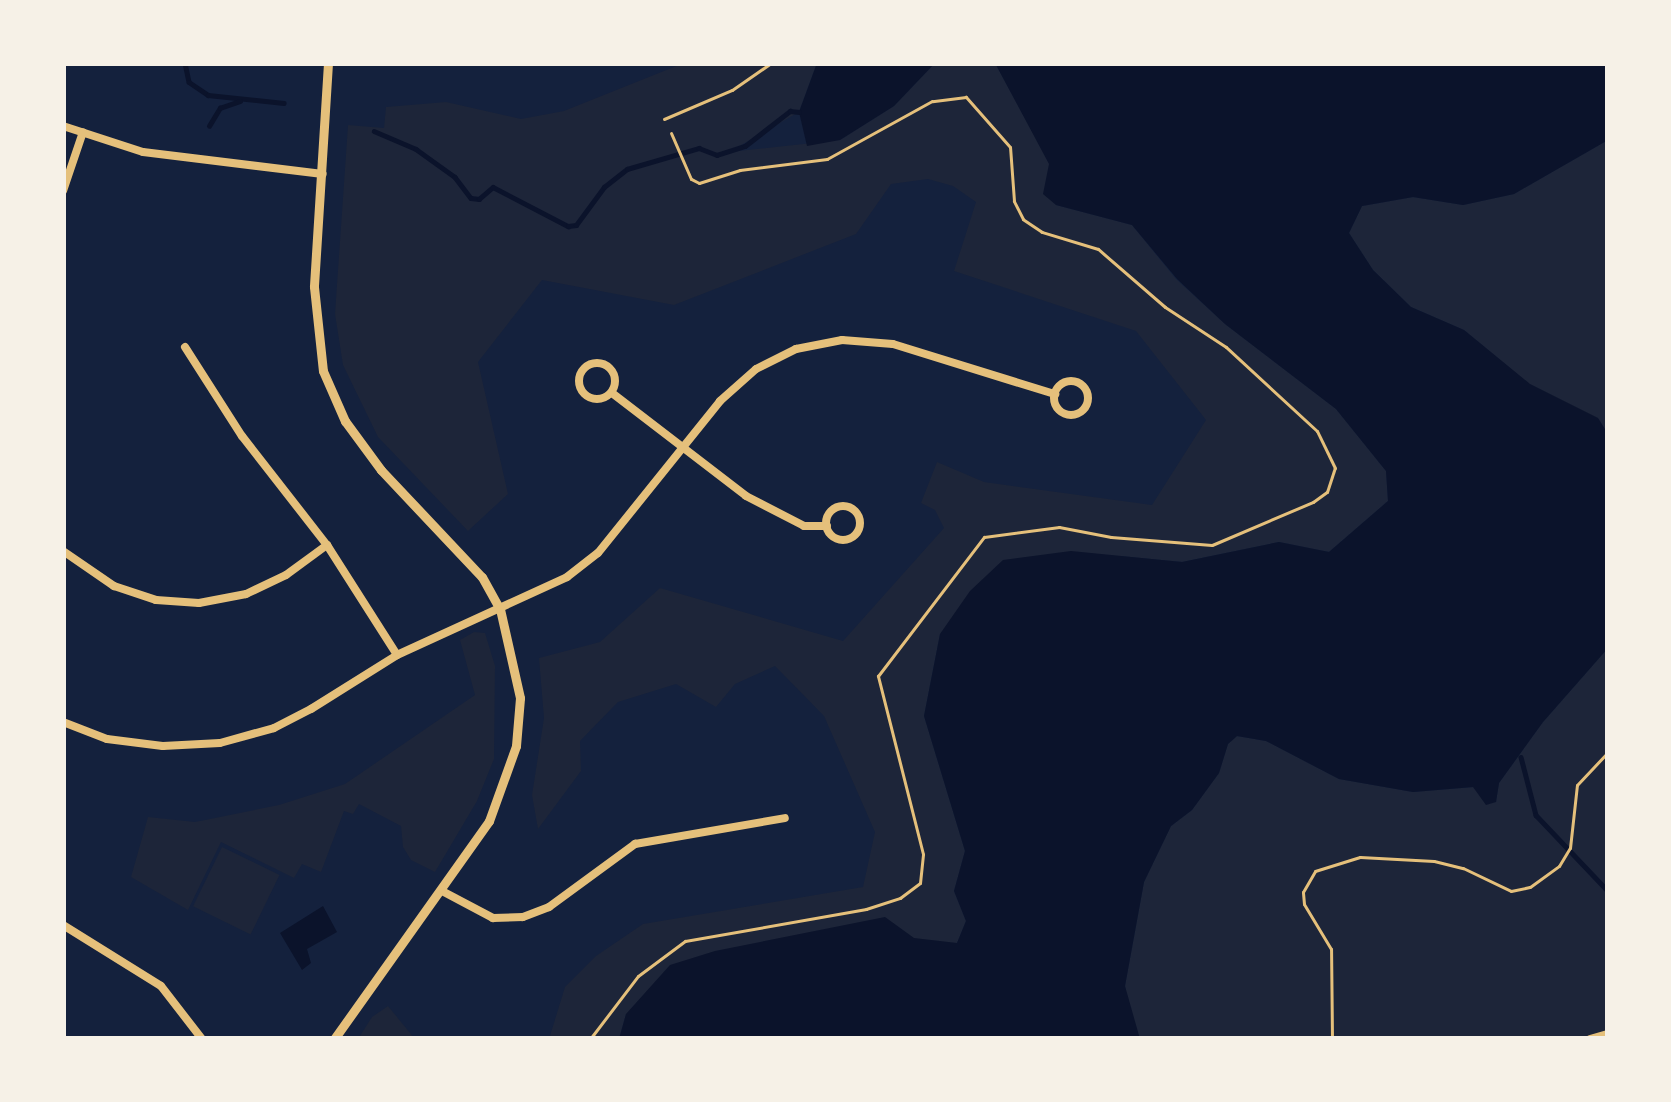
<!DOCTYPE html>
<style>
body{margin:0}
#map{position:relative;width:1671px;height:1102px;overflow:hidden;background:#14213d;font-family:"Source Sans 3",sans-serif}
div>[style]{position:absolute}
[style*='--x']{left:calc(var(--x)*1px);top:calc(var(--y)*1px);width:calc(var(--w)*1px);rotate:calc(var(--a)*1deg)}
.green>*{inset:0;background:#1d2539;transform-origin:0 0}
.water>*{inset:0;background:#0b132b}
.stream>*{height:4.5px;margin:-2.25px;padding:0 2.25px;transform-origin:2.25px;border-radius:2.25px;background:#0b132b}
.path>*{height:3px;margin:-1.5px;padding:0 1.5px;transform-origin:1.5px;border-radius:1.5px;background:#e5c07b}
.minor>*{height:8px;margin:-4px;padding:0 4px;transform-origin:4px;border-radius:4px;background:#e5c07b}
.minor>.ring{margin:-4px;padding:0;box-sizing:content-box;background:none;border:8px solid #e5c07b;border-radius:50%}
.tertiary>*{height:9px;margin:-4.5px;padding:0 4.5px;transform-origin:4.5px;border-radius:4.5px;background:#e5c07b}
span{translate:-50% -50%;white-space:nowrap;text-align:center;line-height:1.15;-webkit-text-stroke:10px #f6f1e7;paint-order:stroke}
.frame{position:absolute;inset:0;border:66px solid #f6f1e7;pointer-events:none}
</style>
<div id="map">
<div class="green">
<i style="clip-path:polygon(684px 63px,817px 63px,799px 112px,729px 152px,840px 140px,894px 106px,935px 63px,995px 63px,1050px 164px,1056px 205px,1132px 225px,1176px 279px,1225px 324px,1336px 409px,1386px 471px,1388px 501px,1329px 552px,1279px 542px,1182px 562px,1120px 556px,940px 634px,924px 716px,965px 851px,954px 891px,966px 921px,957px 943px,626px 1014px,619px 1039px,549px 1039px,565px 987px,596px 956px,643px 924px,863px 887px,875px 832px,824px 716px,775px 666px,735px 684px,716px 707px,676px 684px,618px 702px,580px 741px,581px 771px,538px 829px,532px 795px,544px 718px,539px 658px,600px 642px,660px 588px,843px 641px,944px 528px,935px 510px,921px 503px,937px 462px,984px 482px,1152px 505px,1206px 420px,1136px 331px,954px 271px,976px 202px,953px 186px,928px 179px,891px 184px,856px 234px,674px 305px,542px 280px,478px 362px,508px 494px,468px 531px,378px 437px,343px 365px,335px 314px,348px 125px,384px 128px,386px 107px,446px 102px,521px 119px,564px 111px)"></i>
<i style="clip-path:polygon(1608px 140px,1608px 434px,1599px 420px,1529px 384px,1464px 330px,1411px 307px,1373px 270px,1349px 233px,1362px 206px,1413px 197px,1463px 205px,1514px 194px)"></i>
<i style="clip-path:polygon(474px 632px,485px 633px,495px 666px,494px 759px,477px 801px,435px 872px,411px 860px,403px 847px,401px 826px,359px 804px,353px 814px,344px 811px,321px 872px,302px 864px,294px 878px,221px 842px,188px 910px,131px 877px,148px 817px,195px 822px,279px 805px,345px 784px,475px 695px,460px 640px)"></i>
<i style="clip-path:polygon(1608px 648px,1608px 1039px,1133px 1039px,1125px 986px,1144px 882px,1171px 826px,1192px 810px,1219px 773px,1228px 744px,1237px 736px,1266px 741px,1339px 779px,1413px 792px,1474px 787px,1496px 802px,1499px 783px,1543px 722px)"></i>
<i style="left:222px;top:847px;width:64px;height:66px;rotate:26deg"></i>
<i style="clip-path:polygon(388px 1006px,415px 1039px,358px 1039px,372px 1017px)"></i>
</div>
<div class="water">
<i style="clip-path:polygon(817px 63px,935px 63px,894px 106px,840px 140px,807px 146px,799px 112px)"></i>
<i style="clip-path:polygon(995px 63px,1608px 63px,1608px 140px,1514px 194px,1463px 205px,1413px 197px,1362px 206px,1349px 233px,1373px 270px,1411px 307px,1464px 330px,1530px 384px,1598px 418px,1608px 434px,1608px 648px,1543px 722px,1499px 783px,1496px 802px,1486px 805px,1473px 787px,1413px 792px,1339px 779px,1266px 741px,1237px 736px,1228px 744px,1219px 773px,1192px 810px,1171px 826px,1144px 882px,1125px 986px,1140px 1039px,619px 1039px,626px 1014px,670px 965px,715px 951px,885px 917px,914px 938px,957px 943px,966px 921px,954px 891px,965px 851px,924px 716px,940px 634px,970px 591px,1003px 560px,1071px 551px,1182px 562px,1279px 542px,1329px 552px,1388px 501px,1386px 471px,1336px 409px,1225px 324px,1177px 279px,1132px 225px,1056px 205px,1043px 194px,1049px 164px)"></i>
<i style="clip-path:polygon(323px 906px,337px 932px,307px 949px,311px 963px,302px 970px,280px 933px)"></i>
</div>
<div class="stream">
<i style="--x:185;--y:63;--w:19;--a:78"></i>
<i style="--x:189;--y:82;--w:23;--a:34"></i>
<i style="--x:208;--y:95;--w:76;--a:6"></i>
<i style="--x:209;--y:126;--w:21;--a:-59"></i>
<i style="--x:220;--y:108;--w:21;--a:-19"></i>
<i style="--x:374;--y:131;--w:46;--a:23.2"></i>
<i style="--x:416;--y:149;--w:48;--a:35.7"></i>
<i style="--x:455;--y:177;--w:26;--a:53"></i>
<i style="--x:471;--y:198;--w:8;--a:7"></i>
<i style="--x:479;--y:199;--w:18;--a:-41"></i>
<i style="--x:493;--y:187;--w:85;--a:27.5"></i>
<i style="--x:568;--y:226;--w:8;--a:-7"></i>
<i style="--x:576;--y:225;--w:47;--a:-53.6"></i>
<i style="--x:604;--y:187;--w:29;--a:-38"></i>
<i style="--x:627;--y:169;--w:75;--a:-16.3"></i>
<i style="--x:699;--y:148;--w:19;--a:21"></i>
<i style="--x:717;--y:155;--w:29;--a:-18"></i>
<i style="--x:745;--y:146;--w:57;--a:-37.9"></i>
<i style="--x:790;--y:111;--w:9;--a:6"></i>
<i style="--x:1521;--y:757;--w:60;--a:75.5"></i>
<i style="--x:1536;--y:815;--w:105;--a:46.5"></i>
</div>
<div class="path">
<i style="--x:664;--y:119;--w:74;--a:-23.1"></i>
<i style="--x:732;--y:90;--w:47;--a:-34.7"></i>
<i style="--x:590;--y:1039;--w:79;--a:-52.7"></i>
<i style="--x:638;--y:976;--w:59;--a:-36.7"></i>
<i style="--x:685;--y:941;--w:184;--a:-10"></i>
<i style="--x:866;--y:909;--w:36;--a:-18"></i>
<i style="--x:900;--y:898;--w:25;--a:-37"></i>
<i style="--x:920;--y:883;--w:29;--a:-84"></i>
<i style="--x:923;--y:854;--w:184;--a:-104.2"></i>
<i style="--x:878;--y:676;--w:175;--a:-52.7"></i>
<i style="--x:984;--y:537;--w:76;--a:-7.6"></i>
<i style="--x:1059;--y:527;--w:53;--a:10.9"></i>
<i style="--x:1111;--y:537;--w:101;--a:4.5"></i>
<i style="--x:1212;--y:545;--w:110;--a:-23.1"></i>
<i style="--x:1313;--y:502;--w:17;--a:-36"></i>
<i style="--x:1327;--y:492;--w:25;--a:-72"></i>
<i style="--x:1335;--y:468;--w:41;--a:-115.9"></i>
<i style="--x:1317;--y:431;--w:124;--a:-137.3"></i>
<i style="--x:1226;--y:347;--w:73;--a:-146.7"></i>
<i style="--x:1165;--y:307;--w:89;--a:-139.1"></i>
<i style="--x:1098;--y:249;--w:59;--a:-163.1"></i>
<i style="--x:1042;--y:232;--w:23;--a:-146"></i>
<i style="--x:1023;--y:219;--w:20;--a:-117"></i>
<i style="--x:1014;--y:201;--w:54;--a:-94.2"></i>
<i style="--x:1010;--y:147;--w:67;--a:-131.3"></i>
<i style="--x:966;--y:97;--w:34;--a:173"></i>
<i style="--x:932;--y:101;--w:120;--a:151.1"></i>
<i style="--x:827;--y:159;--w:88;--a:172.8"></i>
<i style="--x:740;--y:170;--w:43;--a:162.4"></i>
<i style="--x:699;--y:183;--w:9;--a:-153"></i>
<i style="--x:691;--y:179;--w:50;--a:-113.5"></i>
<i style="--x:1332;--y:1039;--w:90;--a:-90.6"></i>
<i style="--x:1331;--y:949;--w:52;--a:-121"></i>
<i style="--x:1304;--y:904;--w:12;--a:-95"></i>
<i style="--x:1303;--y:892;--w:24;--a:-60"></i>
<i style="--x:1315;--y:871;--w:47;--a:-17.3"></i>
<i style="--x:1360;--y:857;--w:74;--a:3.1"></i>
<i style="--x:1434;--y:861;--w:30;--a:14"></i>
<i style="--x:1463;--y:868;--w:53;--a:25.6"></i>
<i style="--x:1511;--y:891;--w:19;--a:-12"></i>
<i style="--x:1530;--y:887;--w:36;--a:-36"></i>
<i style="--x:1559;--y:866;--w:21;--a:-59"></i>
<i style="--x:1570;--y:848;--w:63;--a:-83.7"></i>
<i style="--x:1577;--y:785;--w:45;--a:-46.8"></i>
</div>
<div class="minor">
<i style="--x:63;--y:126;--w:84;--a:18"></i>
<i style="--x:143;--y:152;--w:181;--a:7"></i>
<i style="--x:63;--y:191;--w:62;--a:-71.3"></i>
<i style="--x:185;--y:347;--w:106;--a:57.4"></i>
<i style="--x:242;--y:436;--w:138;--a:52.1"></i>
<i style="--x:327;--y:545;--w:130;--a:57.5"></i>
<i class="ring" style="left:579px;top:363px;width:28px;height:28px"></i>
<i class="ring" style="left:1054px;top:381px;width:26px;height:26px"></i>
<i style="--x:612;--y:393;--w:169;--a:37.5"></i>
<i style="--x:746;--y:496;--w:65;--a:27.3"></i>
<i style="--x:804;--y:526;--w:23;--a:0"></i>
<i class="ring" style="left:826px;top:506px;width:26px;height:26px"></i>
<i style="--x:63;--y:551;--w:62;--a:34.5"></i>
<i style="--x:114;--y:586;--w:44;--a:18.4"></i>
<i style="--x:156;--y:600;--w:43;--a:4"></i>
<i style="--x:199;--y:603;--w:48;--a:-10.8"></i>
<i style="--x:246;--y:594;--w:44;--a:-25.4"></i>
<i style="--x:286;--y:575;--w:51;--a:-36.2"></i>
<i style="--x:63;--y:722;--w:47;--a:21.1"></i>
<i style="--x:107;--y:739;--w:56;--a:7.1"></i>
<i style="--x:163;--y:746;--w:57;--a:-3"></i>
<i style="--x:220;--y:743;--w:56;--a:-15.5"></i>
<i style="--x:274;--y:728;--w:42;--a:-27.2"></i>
<i style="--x:311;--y:709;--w:102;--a:-32.1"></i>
<i style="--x:397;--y:655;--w:187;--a:-24.6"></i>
<i style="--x:567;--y:577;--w:39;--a:-38"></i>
<i style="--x:598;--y:553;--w:195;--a:-51.2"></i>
<i style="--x:720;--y:401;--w:48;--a:-41.6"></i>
<i style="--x:756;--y:369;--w:45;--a:-26.6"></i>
<i style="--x:796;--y:349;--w:47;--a:-11.1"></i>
<i style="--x:842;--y:340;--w:51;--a:4.5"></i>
<i style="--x:893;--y:344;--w:170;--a:17.2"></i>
<i style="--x:442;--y:891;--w:58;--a:27.9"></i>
<i style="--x:493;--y:918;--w:30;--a:-2"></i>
<i style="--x:523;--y:917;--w:28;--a:-21"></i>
<i style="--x:549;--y:907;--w:107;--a:-36.2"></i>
<i style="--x:635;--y:844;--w:152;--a:-9.8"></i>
<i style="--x:63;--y:925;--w:115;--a:31.9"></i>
<i style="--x:161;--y:986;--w:67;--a:52.3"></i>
<i style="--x:1590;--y:1039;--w:19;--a:-16"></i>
</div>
<div class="tertiary">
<i style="--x:328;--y:63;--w:224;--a:93.6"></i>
<i style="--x:314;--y:287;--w:84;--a:83.9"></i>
<i style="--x:323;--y:371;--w:55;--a:66.3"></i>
<i style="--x:345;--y:421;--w:61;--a:53.7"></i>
<i style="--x:381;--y:470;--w:147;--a:46.7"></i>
<i style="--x:482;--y:577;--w:37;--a:61"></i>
<i style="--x:500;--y:609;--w:91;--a:77.3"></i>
<i style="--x:520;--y:698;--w:48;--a:94.8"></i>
<i style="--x:516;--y:746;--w:80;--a:109.8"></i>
<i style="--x:489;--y:821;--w:267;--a:125.4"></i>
</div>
<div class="frame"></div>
</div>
